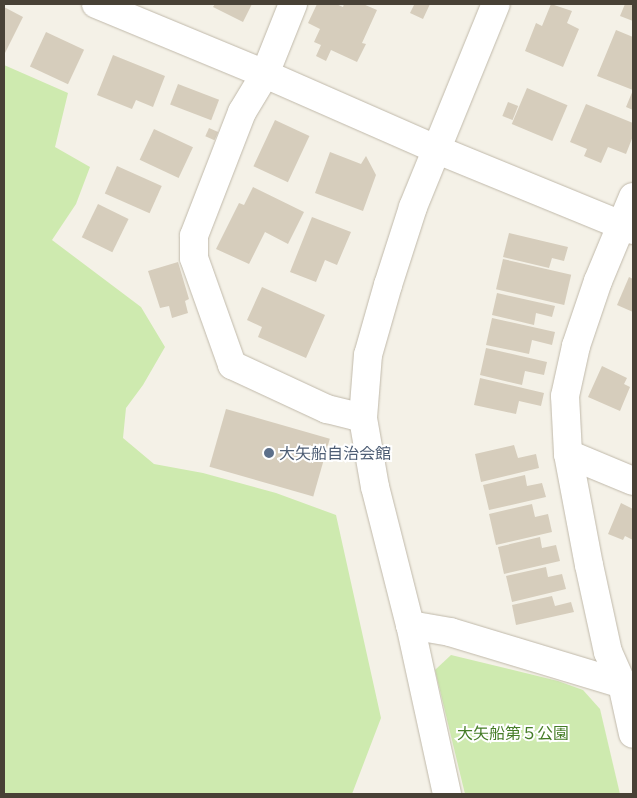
<!DOCTYPE html>
<meta charset="utf-8">
<style>
body{margin:0}
#map{position:relative;width:637px;height:798px;overflow:hidden;background:#f4f1e7;font-family:"Golos Text","Noto Sans JP",sans-serif}
div>[style]{position:absolute}
[style*='--x']{left:calc(var(--x)*1px);top:calc(var(--y)*1px);width:calc(var(--w)*1px);rotate:calc(var(--a)*1deg)}
.green>*{inset:0;background:#ceeaaf}
.building>*{inset:0;background:#d6cdbc;transform-origin:0 0}
.roads{filter:drop-shadow(0 0 1px #c0b9aa) drop-shadow(0 0 1px #c0b9aa)}
.minor>*{height:28px;margin:-14px;padding:0 14px;transform-origin:14px;border-radius:14px;background:#fff}
.dots>*{width:14px;height:14px;translate:-50% -50%;box-sizing:border-box;border:2px solid #fff;border-radius:50%}
span{translate:-50% -50%;white-space:nowrap;text-align:center;line-height:1.15;-webkit-text-stroke:4px #fff;paint-order:stroke}
.service-label{font-size:16px;color:#4e5e75}
.left{translate:0 -50%;text-align:left}
.park-label{font-size:16px;color:#457c27}
.frame{position:absolute;inset:0;border:5px solid #484136;pointer-events:none}
</style>
<div id="map">
<div class="green">
<i style="clip-path:polygon(4px 65px,68px 93px,55px 147px,90px 167px,76px 204px,52px 240px,141px 307px,165px 347px,143px 385px,126px 408px,123px 438px,154px 464px,203px 473px,276px 493px,336px 515px,381px 718px,352px 794px,4px 794px)"></i>
<i style="clip-path:polygon(451px 655px,558px 681px,583px 690px,600px 709px,620px 794px,465px 794px,435px 670px)"></i>
</div>
<div class="building">
<i style="clip-path:polygon(215px 4px,252px 4px,243px 22px,213px 7px)"></i>
<i style="clip-path:polygon(317px 4px,336px 4px,343px 7px,344px 4px,363px 4px,377px 10px,362px 43px,366px 44px,357px 62px,331px 50px,326px 61px,316px 56px,321px 45px,314px 42px,320px 29px,308px 23px)"></i>
<i style="clip-path:polygon(411px 4px,430px 4px,423px 19px,410px 13px,414px 5px)"></i>
<i style="clip-path:polygon(551px 4px,572px 11px,567px 23px,579px 29px,563px 67px,525px 51px,536px 23px,542px 26px)"></i>
<i style="clip-path:polygon(625px 4px,633px 4px,633px 21px,620px 16px)"></i>
<i style="clip-path:polygon(4px 7px,23px 17px,4px 55px)"></i>
<i style="clip-path:polygon(616px 30px,633px 37px,633px 110px,626px 107px,633px 90px,597px 76px)"></i>
<i style="left:46px;top:32px;width:42px;height:38px;rotate:25deg"></i>
<i style="clip-path:polygon(113px 55px,165px 76px,153px 107px,136px 100px,132px 109px,97px 95px)"></i>
<i style="left:178px;top:84px;width:44px;height:22px;rotate:21deg"></i>
<i style="left:527px;top:88px;width:44px;height:39px;rotate:23deg"></i>
<i style="left:508px;top:102px;width:11px;height:15px;rotate:22deg"></i>
<i style="clip-path:polygon(586px 104px,633px 123px,633px 136px,626px 154px,608px 147px,601px 163px,584px 156px,587px 149px,570px 142px)"></i>
<i style="left:275px;top:120px;width:38px;height:51px;rotate:25deg"></i>
<i style="left:209px;top:128px;width:10px;height:9px;rotate:24deg"></i>
<i style="left:154px;top:129px;width:43px;height:34px;rotate:25deg"></i>
<i style="clip-path:polygon(330px 152px,361px 164px,366px 156px,376px 175px,363px 211px,315px 193px)"></i>
<i style="left:117px;top:166px;width:49px;height:30px;rotate:24deg"></i>
<i style="clip-path:polygon(253px 187px,304px 212px,288px 244px,265px 232px,249px 264px,216px 249px,239px 203px,244px 205px)"></i>
<i style="left:98px;top:204px;width:34px;height:37px;rotate:26deg"></i>
<i style="clip-path:polygon(312px 217px,351px 232px,337px 265px,325px 260px,316px 282px,290px 272px)"></i>
<i style="clip-path:polygon(509px 233px,568px 247px,564px 261px,552px 258px,549px 268px,503px 257px)"></i>
<i style="left:503px;top:259px;width:70px;height:31px;rotate:13deg"></i>
<i style="clip-path:polygon(178px 262px,189px 299px,185px 301px,188px 313px,172px 318px,169px 306px,160px 308px,148px 271px)"></i>
<i style="clip-path:polygon(629px 277px,633px 279px,633px 312px,617px 305px)"></i>
<i style="clip-path:polygon(262px 287px,325px 315px,306px 358px,258px 337px,262px 327px,247px 320px)"></i>
<i style="clip-path:polygon(497px 293px,555px 306px,552px 317px,536px 313px,534px 325px,492px 315px)"></i>
<i style="clip-path:polygon(492px 318px,555px 332px,552px 345px,532px 340px,529px 354px,486px 345px)"></i>
<i style="clip-path:polygon(486px 348px,547px 362px,544px 375px,525px 371px,522px 385px,480px 375px)"></i>
<i style="clip-path:polygon(602px 366px,627px 378px,624px 384px,630px 387px,620px 411px,588px 397px)"></i>
<i style="clip-path:polygon(480px 378px,544px 393px,541px 406px,519px 401px,516px 414px,474px 405px)"></i>
<i style="left:226px;top:409px;width:108px;height:60px;rotate:16deg"></i>
<i style="clip-path:polygon(514px 445px,518px 458px,536px 454px,539px 468px,481px 482px,475px 454px)"></i>
<i style="clip-path:polygon(525px 475px,527px 486px,542px 483px,546px 497px,489px 510px,483px 485px)"></i>
<i style="clip-path:polygon(621px 503px,633px 509px,633px 540px,625px 536px,623px 540px,608px 534px)"></i>
<i style="clip-path:polygon(532px 504px,535px 517px,548px 514px,552px 532px,496px 545px,489px 514px)"></i>
<i style="clip-path:polygon(540px 537px,542px 548px,556px 545px,560px 561px,504px 574px,498px 547px)"></i>
<i style="clip-path:polygon(546px 567px,548px 577px,562px 574px,566px 589px,512px 602px,506px 576px)"></i>
<i style="clip-path:polygon(552px 596px,555px 606px,571px 602px,574px 612px,516px 625px,512px 605px)"></i>
</div>
<div class="roads">
<div class="minor">
<i style="--x:96;--y:4;--w:183;--a:22.5"></i>
<i style="--x:265;--y:74;--w:189;--a:23.7"></i>
<i style="--x:438;--y:150;--w:211;--a:22.3"></i>
<i style="--x:293;--y:4;--w:75;--a:111.8"></i>
<i style="--x:265;--y:74;--w:44;--a:121.2"></i>
<i style="--x:242;--y:112;--w:133;--a:111.2"></i>
<i style="--x:194;--y:236;--w:22;--a:90"></i>
<i style="--x:194;--y:258;--w:114;--a:70.4"></i>
<i style="--x:232;--y:365;--w:105;--a:24.9"></i>
<i style="--x:327;--y:409;--w:37;--a:14"></i>
<i style="--x:633;--y:197;--w:91;--a:112.6"></i>
<i style="--x:598;--y:281;--w:69;--a:108.7"></i>
<i style="--x:576;--y:346;--w:51;--a:102.4"></i>
<i style="--x:565;--y:396;--w:58;--a:87"></i>
<i style="--x:568;--y:454;--w:113;--a:79.3"></i>
<i style="--x:589;--y:565;--w:89;--a:77.7"></i>
<i style="--x:608;--y:652;--w:35;--a:66"></i>
<i style="--x:622;--y:684;--w:51;--a:77.6"></i>
<i style="--x:568;--y:454;--w:70;--a:22.6"></i>
<i style="--x:410;--y:625;--w:41;--a:9.9"></i>
<i style="--x:450;--y:632;--w:190;--a:16.8"></i>
<i style="--x:447;--y:794;--w:173;--a:-102.3"></i>
<i style="--x:410;--y:625;--w:142;--a:-104.2"></i>
<i style="--x:375;--y:487;--w:70;--a:-99.9"></i>
<i style="--x:363;--y:418;--w:63;--a:-85.5"></i>
<i style="--x:368;--y:355;--w:73;--a:-74.1"></i>
<i style="--x:388;--y:285;--w:82;--a:-72.2"></i>
<i style="--x:413;--y:207;--w:219;--a:-67.8"></i>
</div>
</div>
<div class="dots">
<i style="left:269px;top:453px;background:#5c6f8a"></i>
</div>
<div class="service-label">
<span class="left" style="left:279px;top:453px">大矢船自治会館</span>
</div>
<div class="park-label">
<span style="left:513px;top:733px">大矢船第５公園</span>
</div>
<div class="frame"></div>
</div>
